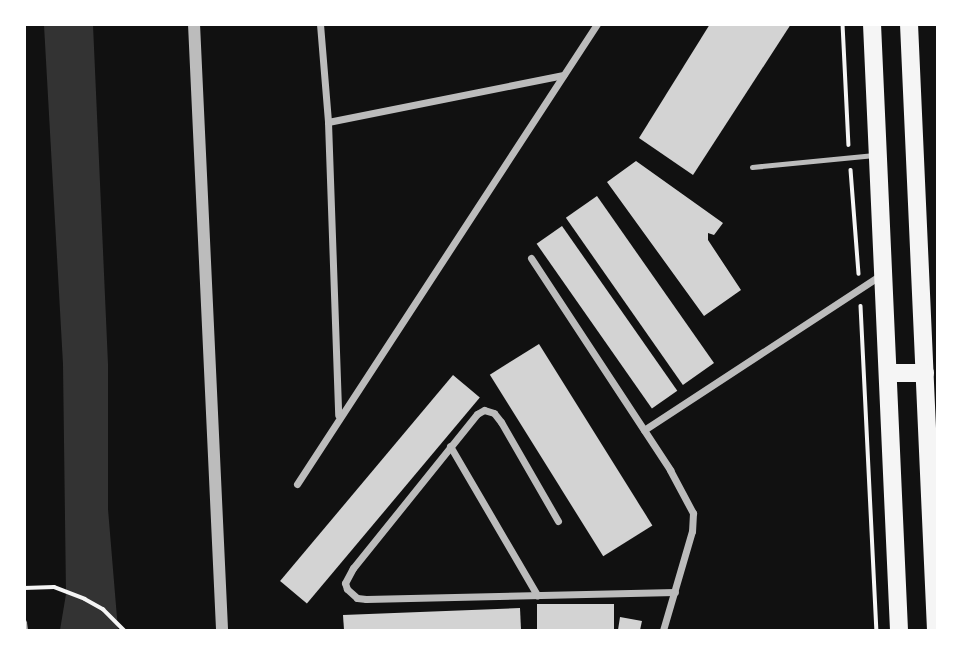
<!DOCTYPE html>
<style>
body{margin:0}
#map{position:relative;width:962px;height:655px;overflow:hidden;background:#111;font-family:"PT Sans",sans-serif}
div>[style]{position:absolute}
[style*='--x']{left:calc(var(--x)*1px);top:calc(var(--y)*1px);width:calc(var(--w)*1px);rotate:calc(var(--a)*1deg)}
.water>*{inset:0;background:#333}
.building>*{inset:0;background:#d3d3d3;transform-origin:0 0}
.path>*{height:3.5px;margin:-1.75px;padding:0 1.75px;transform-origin:1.75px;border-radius:1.75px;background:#f5f5f5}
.service>*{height:5px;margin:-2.5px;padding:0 2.5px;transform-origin:2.5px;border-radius:2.5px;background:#bcbcbc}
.minor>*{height:7px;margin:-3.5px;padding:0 3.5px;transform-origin:3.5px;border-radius:3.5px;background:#bcbcbc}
.tertiary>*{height:12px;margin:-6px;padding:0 6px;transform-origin:6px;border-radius:6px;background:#bcbcbc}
.primary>*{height:18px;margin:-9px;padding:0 9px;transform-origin:9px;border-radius:9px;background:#f5f5f5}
span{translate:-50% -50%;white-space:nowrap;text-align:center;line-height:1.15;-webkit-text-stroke:6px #fff;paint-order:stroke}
.frame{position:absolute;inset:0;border:26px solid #fff;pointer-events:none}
</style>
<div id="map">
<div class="water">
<i style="clip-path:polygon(44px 25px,93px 25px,108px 364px,108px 509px,118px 630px,60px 630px,66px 594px,63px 364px)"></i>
</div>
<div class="building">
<i style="clip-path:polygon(710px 24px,791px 24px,693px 175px,639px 138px)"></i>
<i style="clip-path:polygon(636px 161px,723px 223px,714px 235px,708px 233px,708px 240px,741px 290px,704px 316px,607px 182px)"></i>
<i style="left:597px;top:196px;width:204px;height:38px;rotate:55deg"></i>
<i style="left:562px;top:226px;width:201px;height:31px;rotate:55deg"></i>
<i style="left:539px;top:344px;width:214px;height:58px;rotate:58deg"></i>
<i style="left:453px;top:375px;width:35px;height:269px;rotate:40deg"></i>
<i style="left:614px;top:604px;width:25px;height:77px;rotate:90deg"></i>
<i style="clip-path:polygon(520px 608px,521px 630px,344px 630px,343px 615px)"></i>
<i style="clip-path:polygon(620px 617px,642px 621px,640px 630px,618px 630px)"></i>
</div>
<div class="path">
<i style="--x:843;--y:24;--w:121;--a:87.2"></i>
<i style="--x:851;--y:170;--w:104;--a:85.6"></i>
<i style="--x:861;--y:306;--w:324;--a:87.2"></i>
<i style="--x:24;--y:588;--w:30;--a:-2"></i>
<i style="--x:54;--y:587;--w:33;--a:21"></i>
<i style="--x:85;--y:599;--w:21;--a:29"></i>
<i style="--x:103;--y:609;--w:30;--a:45"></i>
</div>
<div class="service">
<i style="--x:752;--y:167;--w:123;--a:-5.6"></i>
<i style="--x:24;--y:622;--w:8;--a:83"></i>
</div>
<div class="minor">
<i style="--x:320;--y:24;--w:98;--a:85.3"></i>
<i style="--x:328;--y:122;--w:293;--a:88"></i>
<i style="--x:328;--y:122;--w:240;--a:-11.3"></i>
<i style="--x:531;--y:258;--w:254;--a:56.7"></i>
<i style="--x:670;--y:470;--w:49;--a:61.9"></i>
<i style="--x:693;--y:513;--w:18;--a:93"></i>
<i style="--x:692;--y:531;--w:103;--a:106.3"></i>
<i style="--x:644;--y:430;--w:283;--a:-33.2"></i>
<i style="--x:450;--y:446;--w:173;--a:59.7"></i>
<i style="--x:297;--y:484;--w:549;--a:-56.89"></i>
<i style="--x:558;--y:521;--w:114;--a:-119.9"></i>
<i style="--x:501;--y:422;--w:11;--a:-128"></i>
<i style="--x:494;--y:413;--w:10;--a:-163"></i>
<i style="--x:484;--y:410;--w:8;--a:150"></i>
<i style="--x:477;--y:414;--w:198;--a:128.8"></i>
<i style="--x:353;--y:568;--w:17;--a:118"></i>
<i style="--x:345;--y:583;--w:6;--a:72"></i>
<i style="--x:347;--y:589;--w:13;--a:42"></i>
<i style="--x:357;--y:598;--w:9;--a:6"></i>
<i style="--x:366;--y:599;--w:309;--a:-1.3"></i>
</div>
<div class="tertiary">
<i style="--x:194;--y:24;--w:607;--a:87.35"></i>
</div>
<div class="primary">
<i style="--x:872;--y:24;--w:607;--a:87.45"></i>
<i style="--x:909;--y:24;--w:607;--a:87.45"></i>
<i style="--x:888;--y:373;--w:37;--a:0"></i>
</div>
<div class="frame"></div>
</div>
